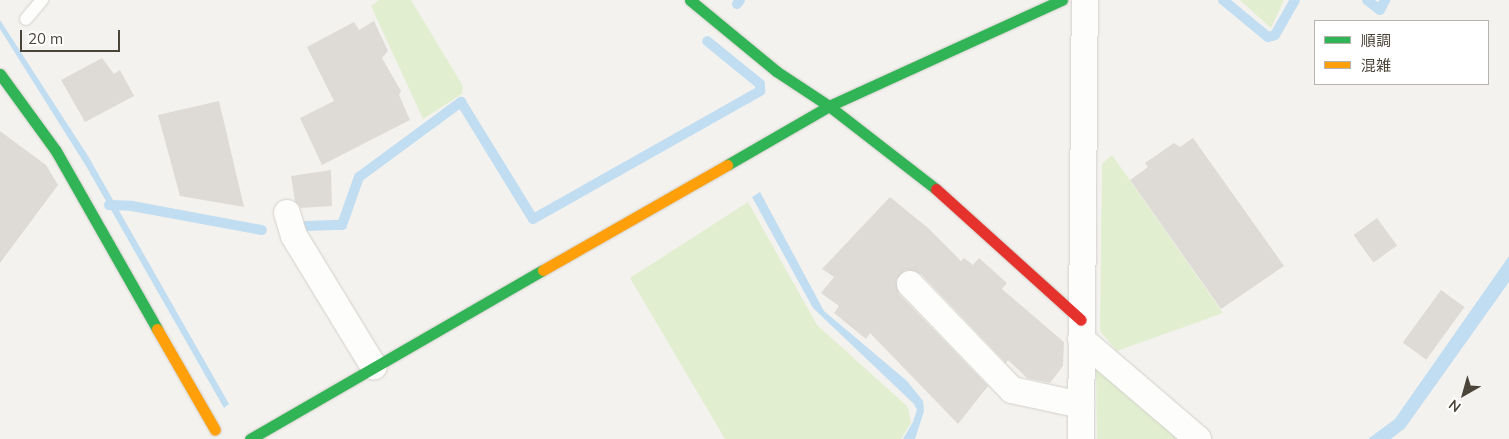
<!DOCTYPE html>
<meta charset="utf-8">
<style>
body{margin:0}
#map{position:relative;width:1509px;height:439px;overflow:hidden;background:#f4f2ee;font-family:Mulish,"Noto Sans JP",sans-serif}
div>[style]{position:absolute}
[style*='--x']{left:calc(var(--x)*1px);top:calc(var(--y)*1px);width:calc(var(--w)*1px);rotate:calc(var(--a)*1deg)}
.green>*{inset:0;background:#e1eecf}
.water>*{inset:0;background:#c0ddf1}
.stream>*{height:10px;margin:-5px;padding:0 5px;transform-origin:5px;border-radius:5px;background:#c0ddf1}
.building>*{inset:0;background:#dedbd6;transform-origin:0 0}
.roads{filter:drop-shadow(0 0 1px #d2d0cb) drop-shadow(0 0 1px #d2d0cb)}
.lane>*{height:12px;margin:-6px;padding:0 6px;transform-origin:6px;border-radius:6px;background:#fdfdfc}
.street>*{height:26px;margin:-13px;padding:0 13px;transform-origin:13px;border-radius:13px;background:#fdfdfc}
.fast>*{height:11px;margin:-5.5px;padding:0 5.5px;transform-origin:5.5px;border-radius:5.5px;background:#30b455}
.slow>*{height:11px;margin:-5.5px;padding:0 5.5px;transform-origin:5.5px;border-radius:5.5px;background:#ff9f0a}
.jam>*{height:11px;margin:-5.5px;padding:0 5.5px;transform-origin:5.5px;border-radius:5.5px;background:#e5322d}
span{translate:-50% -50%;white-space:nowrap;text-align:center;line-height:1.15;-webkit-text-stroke:4.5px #fff;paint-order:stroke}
.legend{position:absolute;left:1314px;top:20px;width:175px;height:65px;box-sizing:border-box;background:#fff;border:1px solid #b7b4b0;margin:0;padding:6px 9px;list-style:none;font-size:15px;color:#4b4439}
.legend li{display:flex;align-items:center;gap:10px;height:25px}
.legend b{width:25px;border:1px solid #b7b4b0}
.north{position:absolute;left:1439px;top:369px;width:50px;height:50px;-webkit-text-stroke:4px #fff;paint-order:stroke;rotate:218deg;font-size:14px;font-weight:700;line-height:20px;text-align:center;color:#4b4439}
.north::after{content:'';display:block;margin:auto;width:18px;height:22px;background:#4b4439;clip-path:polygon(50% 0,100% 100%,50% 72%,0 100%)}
.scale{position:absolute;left:20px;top:30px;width:100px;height:22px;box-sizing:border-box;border:2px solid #4b4439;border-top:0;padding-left:6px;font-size:15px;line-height:18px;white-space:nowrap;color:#4b4439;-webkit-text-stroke:4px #fff;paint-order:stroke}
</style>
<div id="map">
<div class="green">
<i style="clip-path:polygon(379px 0,411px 0,463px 86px,462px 94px,423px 119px,371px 6px)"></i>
<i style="clip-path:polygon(1240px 0,1284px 0,1271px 28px)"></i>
<i style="clip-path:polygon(1112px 155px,1223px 313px,1117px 351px,1100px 331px,1102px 164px)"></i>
<i style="clip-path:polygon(748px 202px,817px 325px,908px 407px,911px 423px,901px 439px,725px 439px,630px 278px)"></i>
<i style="clip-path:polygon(1096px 363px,1181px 439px,1097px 439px)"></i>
</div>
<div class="water">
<i style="clip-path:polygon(0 20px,88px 156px,229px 404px,224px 408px,86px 166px,0 29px)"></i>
<i style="clip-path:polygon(760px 192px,824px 311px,907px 381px,923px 401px,924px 411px,915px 439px,903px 439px,913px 422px,917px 410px,914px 404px,813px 308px,752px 197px)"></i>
<i style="clip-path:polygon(1509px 256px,1509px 282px,1405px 428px,1391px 439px,1368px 439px,1395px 419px)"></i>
</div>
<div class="stream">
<i style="--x:1223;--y:0;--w:58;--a:39.4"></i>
<i style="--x:1268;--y:37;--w:7;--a:-16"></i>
<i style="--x:1275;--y:35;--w:40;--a:-60.3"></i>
<i style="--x:1367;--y:0;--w:16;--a:38"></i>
<i style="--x:1380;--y:10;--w:11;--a:-63"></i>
<i style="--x:737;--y:4;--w:5;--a:-53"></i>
<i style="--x:109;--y:205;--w:23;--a:2"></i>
<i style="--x:132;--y:206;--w:132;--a:10.5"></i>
<i style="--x:306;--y:226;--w:36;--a:-2"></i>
<i style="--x:342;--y:225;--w:51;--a:-70.5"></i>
<i style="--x:359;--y:177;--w:127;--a:-36.3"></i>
<i style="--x:461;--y:102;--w:137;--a:58.4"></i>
<i style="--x:533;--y:219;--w:261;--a:-29.4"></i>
<i style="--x:760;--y:91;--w:7;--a:-90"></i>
<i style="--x:760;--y:84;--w:68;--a:-140.9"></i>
</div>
<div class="building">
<i style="clip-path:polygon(374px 21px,388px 51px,382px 58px,401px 91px,399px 95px,410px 120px,322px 165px,300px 118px,334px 101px,307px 47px,354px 22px,359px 30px)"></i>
<i style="clip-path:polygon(102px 58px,114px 74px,120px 70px,134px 96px,85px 122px,61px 80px)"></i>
<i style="clip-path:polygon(219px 101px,244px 207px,180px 196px,158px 115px)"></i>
<i style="clip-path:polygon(0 131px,46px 165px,58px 185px,0 263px)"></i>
<i style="clip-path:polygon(1193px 138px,1284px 266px,1221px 309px,1130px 180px,1148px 167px,1145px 163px,1174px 143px,1180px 147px)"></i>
<i style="clip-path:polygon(331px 170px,332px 206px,301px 208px,295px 201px,291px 176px)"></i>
<i style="clip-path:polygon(890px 197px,928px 228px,961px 261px,964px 258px,973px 265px,979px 258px,1007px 283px,1002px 289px,1064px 342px,1063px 366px,1050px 383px,1027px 378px,1008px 360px,1006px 363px,921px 274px,906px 270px,896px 280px,899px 294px,988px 386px,958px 424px,870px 333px,866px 339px,834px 313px,839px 306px,821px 293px,834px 277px,822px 269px)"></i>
<i style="left:1377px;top:218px;width:34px;height:29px;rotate:54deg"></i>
<i style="left:1441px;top:290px;width:29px;height:65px;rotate:36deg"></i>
</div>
<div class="roads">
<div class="lane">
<i style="--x:26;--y:19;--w:25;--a:-50"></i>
</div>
<div class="street">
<i style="--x:287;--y:213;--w:24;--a:73"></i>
<i style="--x:294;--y:236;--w:153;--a:58.6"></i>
<i style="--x:910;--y:284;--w:147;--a:46.1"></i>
<i style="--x:1012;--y:390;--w:71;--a:12.3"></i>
<i style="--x:1081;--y:339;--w:154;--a:40.5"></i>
<i style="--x:1081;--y:439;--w:439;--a:-89.5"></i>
</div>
<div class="fast">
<i style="--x:690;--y:0;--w:112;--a:39.5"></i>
<i style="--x:776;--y:71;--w:64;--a:33.4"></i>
<i style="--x:829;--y:106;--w:135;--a:37.8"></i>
<i style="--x:0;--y:74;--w:95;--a:54"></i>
<i style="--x:56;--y:151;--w:205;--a:60.4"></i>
<i style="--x:727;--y:165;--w:118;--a:-30"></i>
<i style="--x:829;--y:106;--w:256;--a:-24.5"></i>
<i style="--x:250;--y:439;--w:338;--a:-30"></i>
</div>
<div class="slow">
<i style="--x:543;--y:270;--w:212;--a:-29.7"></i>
<i style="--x:157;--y:329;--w:116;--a:60.1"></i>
</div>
<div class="jam">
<i style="--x:936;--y:189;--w:195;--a:42.1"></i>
</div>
</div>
<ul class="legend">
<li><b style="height:6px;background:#30b455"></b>順調</li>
<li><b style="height:6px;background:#ff9f0a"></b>混雑</li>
</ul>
<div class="north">N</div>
<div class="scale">20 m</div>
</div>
